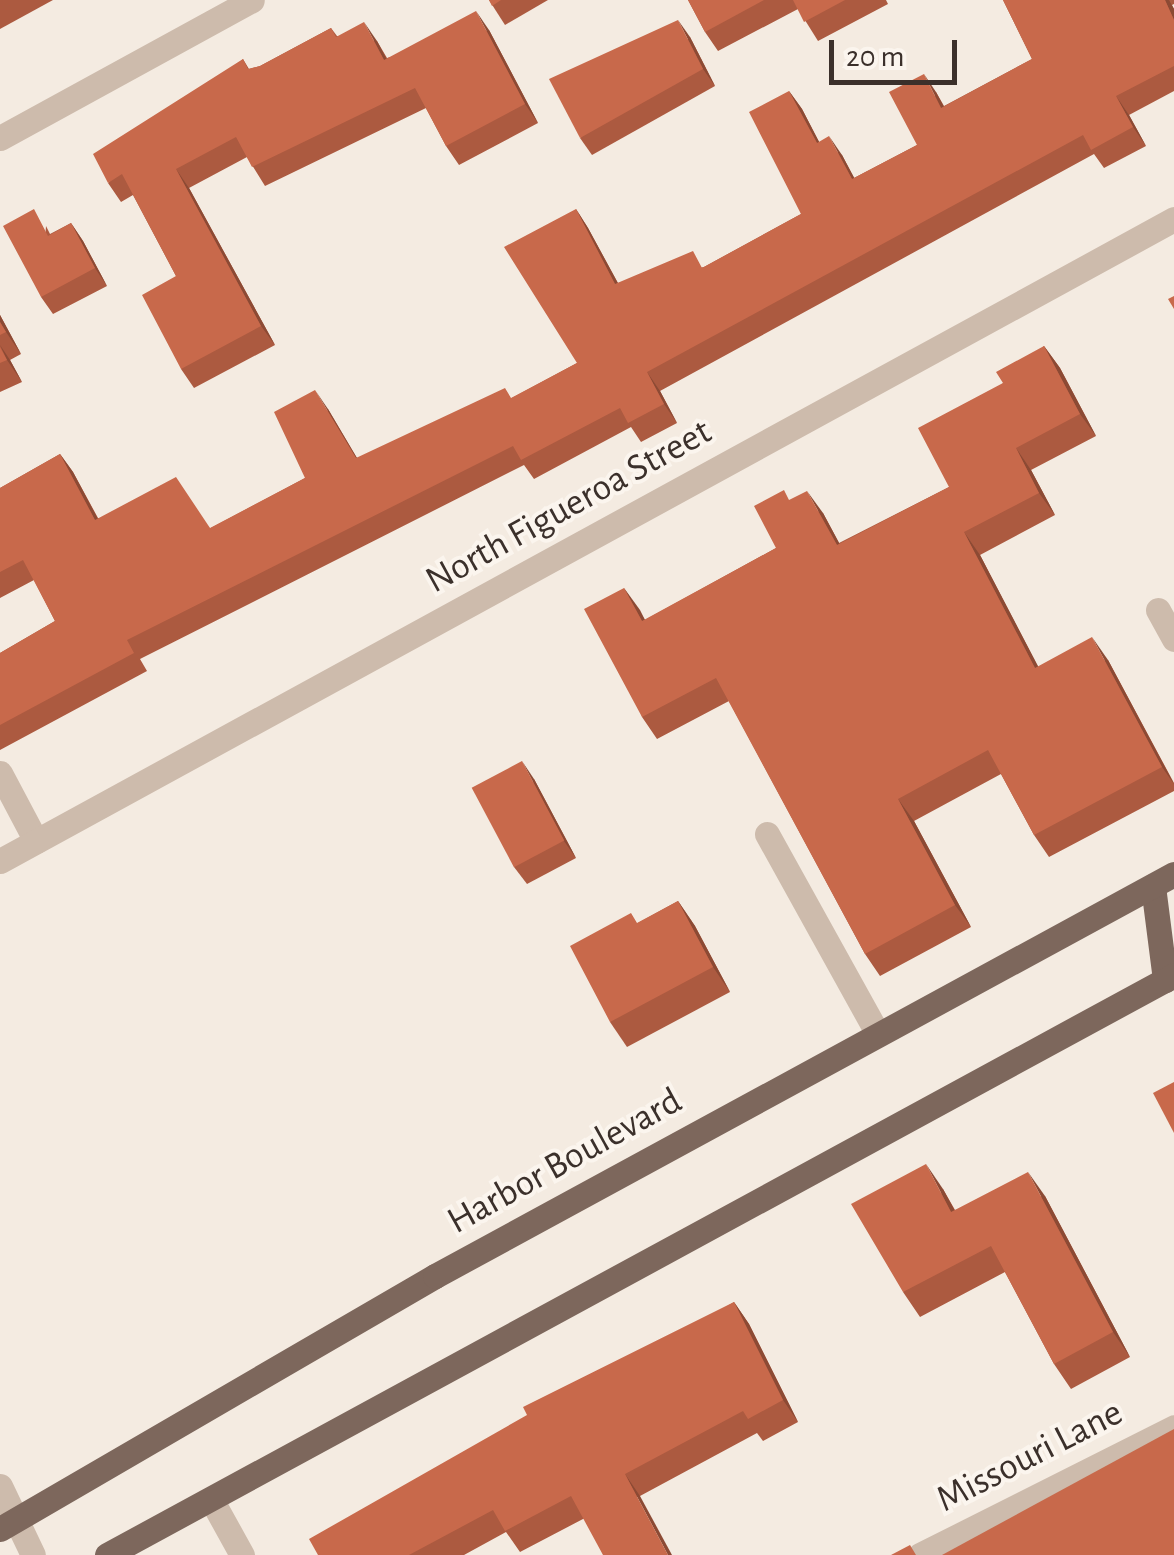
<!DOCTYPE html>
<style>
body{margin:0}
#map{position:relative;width:1174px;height:1555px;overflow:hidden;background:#f4ebe1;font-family:"Alegreya Sans",sans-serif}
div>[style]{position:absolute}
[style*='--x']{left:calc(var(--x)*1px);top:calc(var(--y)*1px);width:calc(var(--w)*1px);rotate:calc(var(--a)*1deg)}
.minor>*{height:25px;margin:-12.5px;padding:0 12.5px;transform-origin:12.5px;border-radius:12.5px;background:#cdbbac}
.major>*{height:25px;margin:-12.5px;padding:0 12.5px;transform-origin:12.5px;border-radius:12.5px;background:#7d675c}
.wall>*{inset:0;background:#ac5a40}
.shaded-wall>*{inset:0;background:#8c4a34}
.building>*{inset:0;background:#c8694b;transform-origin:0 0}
span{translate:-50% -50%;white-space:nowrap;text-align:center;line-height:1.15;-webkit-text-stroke:8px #fbf5ee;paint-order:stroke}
.street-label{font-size:38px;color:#3b302b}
.scale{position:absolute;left:829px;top:40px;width:128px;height:45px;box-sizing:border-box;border:5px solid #3b302b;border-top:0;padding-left:12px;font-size:30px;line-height:35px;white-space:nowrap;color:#3b302b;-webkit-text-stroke:8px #fbf5ee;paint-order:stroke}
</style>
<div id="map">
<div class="minor">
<i style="--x:0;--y:138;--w:287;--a:-28.7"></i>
<i style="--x:1158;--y:610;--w:33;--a:61"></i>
<i style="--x:0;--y:773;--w:77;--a:62.1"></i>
<i style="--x:767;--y:834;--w:229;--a:61"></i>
<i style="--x:0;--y:861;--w:1338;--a:-28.67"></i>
<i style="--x:0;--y:1486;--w:76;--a:64.4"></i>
<i style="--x:211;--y:1499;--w:64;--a:61"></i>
<i style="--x:920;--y:1555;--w:284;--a:-26.7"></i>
</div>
<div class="major">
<i style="--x:1153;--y:886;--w:95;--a:82.7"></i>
<i style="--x:0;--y:1529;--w:503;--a:-30.18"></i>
<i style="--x:435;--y:1276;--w:841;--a:-28.55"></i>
<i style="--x:107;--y:1555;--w:1214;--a:-28.53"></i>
</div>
<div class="wall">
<i style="clip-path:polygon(0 0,53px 0,0 29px)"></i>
<i style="clip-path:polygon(489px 0,548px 0,505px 25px)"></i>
<i style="clip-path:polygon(688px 0,886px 0,888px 4px,818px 41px,798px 9px,718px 51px,705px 32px)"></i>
<i style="clip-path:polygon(1003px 0,1174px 0,1174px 4px,1172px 5px,1174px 9px,1174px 91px,1129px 115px,1146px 146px,1104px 168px,1094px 154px,660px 391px,677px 423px,641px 442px,631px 427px,534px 479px,524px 465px,140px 659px,147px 671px,0 750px,0 653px,55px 621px,34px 580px,0 598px,0 488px,60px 454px,73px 472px,98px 518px,211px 528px,305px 478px,328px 409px,357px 458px,512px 398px,577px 363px,576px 209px,588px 228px,618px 283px,704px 267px,801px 214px,789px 91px,802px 109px,819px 142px,842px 155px,854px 178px,917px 145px,936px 92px,944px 106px,1032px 59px)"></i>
<i style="clip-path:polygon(331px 28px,337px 36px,377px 41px,387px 58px,489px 30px,538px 123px,459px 165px,446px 146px,426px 108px,265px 186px,247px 157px,189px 188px,275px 345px,194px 388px,181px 369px,176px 276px,133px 195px,121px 202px,108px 183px,243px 59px,249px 69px,260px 66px)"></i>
<i style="clip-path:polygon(690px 37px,715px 86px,592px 155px,580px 138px)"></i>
<i style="clip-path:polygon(71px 223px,83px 241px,107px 286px,53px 314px,41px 297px,46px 226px,50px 234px)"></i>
<i style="clip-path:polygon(0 315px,21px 354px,10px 360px,22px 382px,0 392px)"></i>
<i style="clip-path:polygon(1044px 346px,1060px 368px,1096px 436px,1031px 470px,1055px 515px,980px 555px,1038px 667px,1108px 660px,1174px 783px,1174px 791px,1049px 857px,1034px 835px,1001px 774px,914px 821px,971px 927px,880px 976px,865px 954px,729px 701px,657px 739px,642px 717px,624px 588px,645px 620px,776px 548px,790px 500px,823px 513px,839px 543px,949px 487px,1003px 383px)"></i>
<i style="clip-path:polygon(534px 779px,576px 858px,527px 884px,514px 867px)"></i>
<i style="clip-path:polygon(678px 901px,695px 926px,730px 992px,627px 1047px,610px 1022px,638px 923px)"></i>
<i style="clip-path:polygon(943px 1189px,955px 1210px,1045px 1196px,1130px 1357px,1071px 1389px,1054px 1364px,1005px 1272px,920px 1317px,903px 1292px)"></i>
<i style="clip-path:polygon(734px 1302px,749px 1324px,798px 1422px,763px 1441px,757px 1433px,640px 1496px,583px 1519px,520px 1552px,506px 1532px,464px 1555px,318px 1555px)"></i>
</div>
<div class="shaded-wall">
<i style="clip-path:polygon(1165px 0,1169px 0,1174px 9px,1174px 20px)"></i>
<i style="clip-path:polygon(476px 11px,489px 30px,538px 123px,525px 104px)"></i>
<i style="clip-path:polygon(678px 20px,690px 37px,715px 86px,703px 69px)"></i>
<i style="clip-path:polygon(364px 22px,377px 41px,397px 79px,384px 60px)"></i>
<i style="clip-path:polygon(924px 74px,936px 92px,954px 126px,941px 108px)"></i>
<i style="clip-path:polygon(789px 91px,802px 109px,829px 161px,817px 143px)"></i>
<i style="clip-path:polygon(1116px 96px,1129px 115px,1146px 146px,1133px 127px)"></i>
<i style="clip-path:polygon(829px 136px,842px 155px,865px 198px,852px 179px)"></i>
<i style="clip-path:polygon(176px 169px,189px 188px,275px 345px,261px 326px)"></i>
<i style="clip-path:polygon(576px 209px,588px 228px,628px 302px,615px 284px)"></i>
<i style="clip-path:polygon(71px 223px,83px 241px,107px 286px,95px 268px)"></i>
<i style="clip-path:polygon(0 315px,21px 354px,6px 332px,0 322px)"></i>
<i style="clip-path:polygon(0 345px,10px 360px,22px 382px,7px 360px)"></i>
<i style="clip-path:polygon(1044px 346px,1060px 368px,1096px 436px,1080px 414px)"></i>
<i style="clip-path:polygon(647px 372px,660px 391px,677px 423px,664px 404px)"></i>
<i style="clip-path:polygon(315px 390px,328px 409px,368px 477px,356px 458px)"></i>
<i style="clip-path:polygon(1016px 448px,1031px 470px,1055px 515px,1039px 493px)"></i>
<i style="clip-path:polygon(60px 454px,73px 472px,108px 538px,95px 520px)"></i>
<i style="clip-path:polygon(807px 491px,823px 513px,852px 567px,837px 545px)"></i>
<i style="clip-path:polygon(964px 532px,980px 555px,1051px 691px,1035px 668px)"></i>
<i style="clip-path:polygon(624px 588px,640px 610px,657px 644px,642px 621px)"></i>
<i style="clip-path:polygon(1092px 637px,1108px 660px,1174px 784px,1162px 767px)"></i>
<i style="clip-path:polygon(522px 761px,534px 779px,576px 858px,564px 841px)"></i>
<i style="clip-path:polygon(898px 799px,914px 821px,971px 927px,955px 905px)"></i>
<i style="clip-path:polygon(678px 901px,695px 926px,730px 992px,713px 967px)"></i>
<i style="clip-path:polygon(926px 1164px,943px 1189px,969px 1237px,951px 1212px)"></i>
<i style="clip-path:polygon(1028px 1172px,1045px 1196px,1130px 1357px,1113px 1332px)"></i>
<i style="clip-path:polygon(734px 1302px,749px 1324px,798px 1422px,783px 1400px)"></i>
<i style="clip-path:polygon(625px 1474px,640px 1496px,672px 1555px,668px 1555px)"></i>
</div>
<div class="building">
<i style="clip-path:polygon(489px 0,501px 0,492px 6px)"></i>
<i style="clip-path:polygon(688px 0,764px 0,705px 32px)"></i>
<i style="clip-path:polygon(793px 0,845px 0,804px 22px)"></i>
<i style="clip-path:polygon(1003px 0,1165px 0,1174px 20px,1174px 66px,1116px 96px,1133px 127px,1091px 150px,1083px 135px,647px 372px,664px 404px,628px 423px,620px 408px,521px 460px,513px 446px,127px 640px,134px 653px,0 725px,0 653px,55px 621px,23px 560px,0 572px,0 488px,60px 454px,95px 520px,176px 477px,210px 528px,305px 478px,274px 412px,315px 390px,356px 458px,505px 388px,511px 398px,577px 363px,504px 247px,576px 209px,615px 284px,693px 251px,702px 268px,801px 214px,749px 112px,789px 91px,817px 143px,829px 136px,852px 179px,917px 145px,889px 92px,924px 74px,941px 108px,1032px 59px)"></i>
<i style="clip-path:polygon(476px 11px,525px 104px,446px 146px,415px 88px,252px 167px,236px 137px,176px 169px,261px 326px,181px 369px,142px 295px,176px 276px,122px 174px,108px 183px,93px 154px,243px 59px,248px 69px,260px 66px,331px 28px,336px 37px,364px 22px,384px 60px)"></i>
<i style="clip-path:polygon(678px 20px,703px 69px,580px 138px,549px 79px)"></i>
<i style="clip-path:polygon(34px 209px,48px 236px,71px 223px,95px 268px,41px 297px,3px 226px)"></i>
<i style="clip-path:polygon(1174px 296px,1174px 309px,1168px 299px)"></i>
<i style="clip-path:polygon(0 322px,6px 332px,0 335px)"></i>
<i style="clip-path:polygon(1044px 346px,1080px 414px,1016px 448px,1039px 493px,964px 532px,1035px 668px,1092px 637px,1162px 767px,1034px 835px,988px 750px,898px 799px,955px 905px,865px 954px,716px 678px,642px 717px,584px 609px,624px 588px,642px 621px,776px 548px,754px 506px,784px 490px,789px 500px,807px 491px,837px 545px,949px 487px,918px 428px,1003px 383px,996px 372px)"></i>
<i style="clip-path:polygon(0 347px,7px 360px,0 363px)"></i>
<i style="left:522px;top:761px;width:90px;height:57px;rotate:62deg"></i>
<i style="clip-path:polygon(678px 901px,713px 967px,610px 1022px,570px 946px,631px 913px,637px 923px)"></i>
<i style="clip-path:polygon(1174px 1082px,1174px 1133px,1153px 1093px)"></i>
<i style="clip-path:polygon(926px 1164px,951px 1212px,1028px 1172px,1113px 1332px,1054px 1364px,991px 1246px,903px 1292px,851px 1204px)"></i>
<i style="clip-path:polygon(734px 1302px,783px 1400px,748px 1419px,743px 1411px,625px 1474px,668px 1555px,603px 1555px,571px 1496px,505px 1531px,493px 1510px,409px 1555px,318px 1555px,309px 1539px,527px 1415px,523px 1407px)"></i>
<i style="clip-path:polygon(1174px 1429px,1174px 1555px,942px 1555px)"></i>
<i style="clip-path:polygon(910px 1545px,916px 1555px,891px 1555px)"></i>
</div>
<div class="street-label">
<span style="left:569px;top:507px;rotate:-29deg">North Figueroa Street</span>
<span style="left:565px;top:1162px;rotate:-29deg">Harbor Boulevard</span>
<span style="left:1030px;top:1457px;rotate:-27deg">Missouri Lane</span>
</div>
<div class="scale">20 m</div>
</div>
